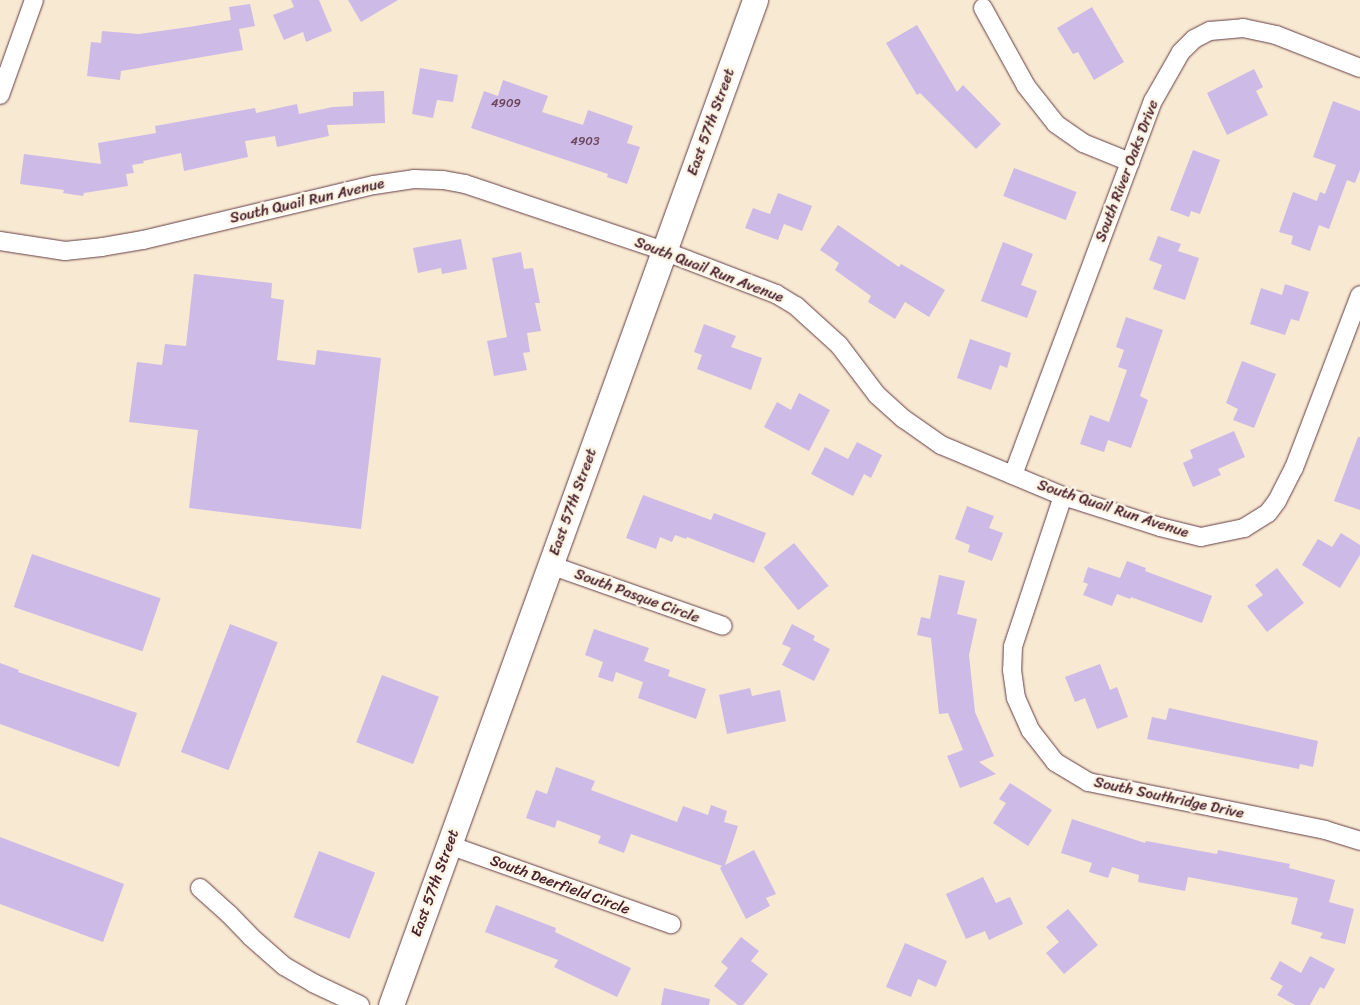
<!DOCTYPE html>
<style>
body{margin:0}
#map{position:relative;width:1360px;height:1005px;overflow:hidden;background:#f8e9d2;font-family:Sriracha,sans-serif}
div>[style]{position:absolute}
[style*='--x']{left:calc(var(--x)*1px);top:calc(var(--y)*1px);width:calc(var(--w)*1px);rotate:calc(var(--a)*1deg)}
.building>*{inset:0;background:#cdbae7;transform-origin:0 0}
.roads{filter:drop-shadow(0 0 1px #643d44) drop-shadow(0 0 1px #643d44)}
.minor>*{height:18px;margin:-9px;padding:0 9px;transform-origin:9px;border-radius:9px;background:#fff}
.secondary>*{height:25px;margin:-12.5px;padding:0 12.5px;transform-origin:12.5px;border-radius:12.5px;background:#fff}
span{translate:-50% -50%;white-space:nowrap;text-align:center;line-height:1.15;-webkit-text-stroke:5px #fcf5e5;paint-order:stroke}
.number-label{font-size:12px;color:#6b465a}
.number-label span{-webkit-text-stroke-width:0}
.street-label{font-size:15px;color:#4a1f2b}
</style>
<div id="map">
<div class="building">
<i style="clip-path:polygon(291px 0,319px 0,332px 31px,306px 42px,303px 32px,284px 40px,273px 15px,294px 7px)"></i>
<i style="clip-path:polygon(348px 0,398px 0,361px 22px)"></i>
<i style="clip-path:polygon(250px 4px,255px 26px,239px 29px,243px 50px,121px 71px,120px 80px,87px 76px,91px 42px,101px 43px,102px 31px,139px 34px,189px 27px,231px 20px,229px 7px)"></i>
<i style="clip-path:polygon(1092px 7px,1124px 62px,1094px 80px,1078px 52px,1073px 54px,1057px 28px)"></i>
<i style="clip-path:polygon(917px 25px,957px 92px,963px 85px,1001px 124px,976px 149px,920px 93px,917px 95px,886px 43px)"></i>
<i style="clip-path:polygon(420px 68px,458px 75px,453px 102px,437px 100px,433px 118px,412px 114px)"></i>
<i style="clip-path:polygon(1254px 69px,1263px 87px,1256px 91px,1268px 115px,1227px 135px,1207px 93px)"></i>
<i style="clip-path:polygon(503px 80px,548px 96px,542px 112px,583px 125px,588px 110px,633px 126px,627px 143px,640px 147px,627px 184px,607px 177px,608px 174px,471px 128px,484px 91px,498px 96px)"></i>
<i style="clip-path:polygon(384px 91px,385px 123px,327px 125px,329px 136px,277px 147px,275px 136px,245px 141px,248px 157px,184px 171px,181px 153px,143px 161px,144px 163px,132px 165px,134px 173px,126px 174px,128px 186px,84px 193px,83px 196px,63px 193px,64px 190px,20px 184px,24px 154px,101px 164px,98px 143px,156px 133px,155px 126px,255px 108px,256px 113px,297px 104px,299px 114px,333px 107px,353px 106px,353px 92px)"></i>
<i style="clip-path:polygon(1333px 101px,1360px 111px,1360px 170px,1355px 183px,1347px 180px,1329px 229px,1319px 225px,1310px 251px,1291px 244px,1293px 236px,1279px 232px,1293px 192px,1317px 201px,1320px 192px,1325px 194px,1336px 165px,1313px 157px)"></i>
<i style="clip-path:polygon(1193px 150px,1220px 160px,1200px 214px,1191px 211px,1189px 217px,1170px 210px)"></i>
<i style="left:1014px;top:168px;width:67px;height:30px;rotate:21deg"></i>
<i style="clip-path:polygon(778px 193px,812px 206px,802px 231px,784px 224px,778px 240px,745px 228px,753px 208px,770px 214px)"></i>
<i style="clip-path:polygon(838px 225px,899px 267px,901px 264px,945px 290px,929px 317px,905px 302px,895px 319px,868px 302px,871px 296px,835px 270px,839px 263px,820px 250px)"></i>
<i style="clip-path:polygon(1158px 236px,1181px 244px,1178px 251px,1199px 258px,1185px 300px,1153px 289px,1162px 265px,1149px 260px)"></i>
<i style="clip-path:polygon(461px 239px,467px 269px,442px 274px,441px 268px,418px 273px,413px 248px)"></i>
<i style="clip-path:polygon(1003px 242px,1033px 254px,1021px 285px,1037px 291px,1027px 318px,981px 301px)"></i>
<i style="clip-path:polygon(521px 252px,524px 269px,533px 268px,540px 303px,535px 303px,541px 331px,527px 333px,530px 352px,523px 353px,527px 370px,494px 376px,487px 341px,507px 337px,492px 258px)"></i>
<i style="clip-path:polygon(194px 274px,272px 283px,271px 298px,284px 300px,277px 360px,315px 365px,317px 350px,381px 358px,361px 529px,189px 508px,198px 430px,129px 422px,137px 362px,162px 365px,165px 344px,186px 346px)"></i>
<i style="clip-path:polygon(1285px 284px,1309px 292px,1299px 321px,1291px 319px,1285px 335px,1250px 324px,1261px 288px,1282px 295px)"></i>
<i style="clip-path:polygon(1126px 317px,1163px 330px,1140px 396px,1148px 400px,1131px 448px,1108px 440px,1104px 452px,1080px 444px,1090px 415px,1109px 422px,1127px 370px,1118px 367px,1124px 350px,1116px 347px)"></i>
<i style="clip-path:polygon(704px 324px,736px 336px,731px 347px,762px 358px,751px 390px,697px 369px,702px 355px,694px 352px)"></i>
<i style="clip-path:polygon(970px 339px,1011px 353px,1007px 368px,1000px 365px,991px 390px,957px 378px)"></i>
<i style="clip-path:polygon(1242px 361px,1276px 374px,1254px 428px,1233px 420px,1238px 409px,1226px 403px)"></i>
<i style="clip-path:polygon(799px 393px,830px 410px,809px 451px,764px 427px,777px 402px,791px 410px)"></i>
<i style="clip-path:polygon(1234px 431px,1245px 457px,1218px 469px,1221px 475px,1193px 487px,1183px 463px,1193px 458px,1190px 450px)"></i>
<i style="clip-path:polygon(1358px 437px,1360px 437px,1360px 510px,1334px 501px)"></i>
<i style="clip-path:polygon(857px 442px,882px 455px,871px 478px,864px 474px,853px 496px,811px 474px,825px 447px,848px 459px)"></i>
<i style="clip-path:polygon(643px 495px,711px 520px,714px 513px,766px 533px,754px 563px,687px 537px,686px 539px,675px 535px,672px 542px,660px 537px,656px 549px,626px 538px)"></i>
<i style="clip-path:polygon(967px 506px,994px 516px,989px 528px,1003px 533px,992px 561px,968px 552px,970px 545px,955px 539px)"></i>
<i style="clip-path:polygon(1341px 533px,1360px 545px,1360px 555px,1340px 588px,1302px 565px,1318px 539px,1332px 547px)"></i>
<i style="left:794px;top:543px;width:55px;height:39px;rotate:51deg"></i>
<i style="left:32px;top:554px;width:136px;height:56px;rotate:19deg"></i>
<i style="clip-path:polygon(1127px 561px,1146px 568px,1145px 571px,1212px 596px,1202px 623px,1131px 597px,1130px 599px,1117px 594px,1112px 606px,1083px 595px,1088px 584px,1083px 582px,1088px 567px,1120px 578px)"></i>
<i style="clip-path:polygon(1277px 568px,1304px 603px,1267px 632px,1247px 606px,1263px 595px,1255px 585px)"></i>
<i style="clip-path:polygon(939px 575px,965px 581px,957px 614px,977px 619px,969px 655px,975px 712px,994px 756px,979px 762px,996px 774px,960px 788px,947px 756px,963px 750px,948px 713px,939px 714px,931px 638px,917px 635px,921px 617px,930px 619px)"></i>
<i style="left:230px;top:624px;width:51px;height:137px;rotate:21deg"></i>
<i style="clip-path:polygon(792px 624px,815px 636px,813px 640px,830px 649px,814px 681px,782px 665px,791px 648px,782px 644px)"></i>
<i style="clip-path:polygon(594px 629px,649px 648px,644px 661px,670px 670px,668px 676px,706px 689px,696px 719px,638px 698px,643px 682px,616px 672px,613px 682px,598px 677px,603px 662px,585px 655px)"></i>
<i style="clip-path:polygon(0 663px,19px 670px,18px 672px,137px 713px,119px 767px,0 724px)"></i>
<i style="clip-path:polygon(1100px 664px,1110px 690px,1117px 687px,1128px 717px,1097px 729px,1085px 698px,1075px 702px,1065px 677px)"></i>
<i style="left:382px;top:675px;width:61px;height:72px;rotate:21deg"></i>
<i style="clip-path:polygon(750px 688px,752px 696px,780px 690px,786px 721px,727px 734px,719px 695px)"></i>
<i style="clip-path:polygon(1169px 708px,1318px 741px,1313px 767px,1300px 764px,1299px 769px,1147px 739px,1152px 717px,1166px 720px)"></i>
<i style="clip-path:polygon(556px 767px,595px 781px,591px 790px,677px 822px,683px 806px,708px 815px,711px 805px,727px 811px,724px 822px,738px 826px,725px 865px,754px 850px,776px 894px,766px 898px,770px 906px,746px 919px,720px 868px,722px 866px,631px 834px,624px 853px,598px 843px,601px 836px,557px 820px,555px 828px,526px 818px,536px 790px,547px 794px)"></i>
<i style="clip-path:polygon(1010px 783px,1052px 810px,1028px 846px,993px 823px,1006px 803px,999px 799px)"></i>
<i style="clip-path:polygon(1072px 819px,1145px 843px,1146px 841px,1217px 854px,1218px 850px,1290px 864px,1289px 868px,1335px 880px,1329px 902px,1354px 909px,1345px 944px,1320px 938px,1323px 933px,1291px 924px,1298px 898px,1188px 877px,1185px 891px,1138px 882px,1139px 875px,1112px 867px,1108px 878px,1089px 872px,1092px 863px,1061px 853px)"></i>
<i style="clip-path:polygon(0 837px,124px 884px,103px 942px,0 904px)"></i>
<i style="left:319px;top:851px;width:60px;height:71px;rotate:21deg"></i>
<i style="clip-path:polygon(983px 877px,996px 903px,1010px 897px,1023px 924px,989px 940px,985px 931px,966px 939px,946px 894px)"></i>
<i style="clip-path:polygon(496px 905px,556px 928px,555px 932px,631px 968px,617px 997px,554px 967px,558px 960px,485px 932px)"></i>
<i style="clip-path:polygon(1068px 909px,1098px 945px,1064px 974px,1046px 953px,1059px 942px,1046px 927px)"></i>
<i style="clip-path:polygon(741px 937px,759px 951px,751px 961px,768px 974px,743px 1005px,738px 1005px,714px 986px,728px 968px,721px 962px)"></i>
<i style="clip-path:polygon(905px 943px,947px 961px,936px 987px,918px 979px,911px 997px,886px 987px)"></i>
<i style="clip-path:polygon(1310px 956px,1335px 969px,1324px 989px,1320px 987px,1310px 1005px,1295px 1005px,1277px 995px,1283px 986px,1270px 979px,1280px 961px,1301px 973px)"></i>
<i style="clip-path:polygon(664px 988px,710px 999px,709px 1005px,661px 1005px)"></i>
</div>
<div class="roads">
<div class="minor">
<i style="--x:983;--y:8;--w:89;--a:61.1"></i>
<i style="--x:1026;--y:86;--w:48;--a:51.7"></i>
<i style="--x:1056;--y:124;--w:33;--a:35"></i>
<i style="--x:1083;--y:143;--w:51;--a:22"></i>
<i style="--x:0;--y:95;--w:101;--a:-70.3"></i>
<i style="--x:0;--y:241;--w:66;--a:8.7"></i>
<i style="--x:65;--y:251;--w:37;--a:-6"></i>
<i style="--x:102;--y:247;--w:42;--a:-9.7"></i>
<i style="--x:143;--y:240;--w:237;--a:-13.4"></i>
<i style="--x:374;--y:185;--w:40;--a:-8.5"></i>
<i style="--x:414;--y:179;--w:29;--a:2"></i>
<i style="--x:443;--y:180;--w:22;--a:10"></i>
<i style="--x:465;--y:184;--w:210;--a:18.6"></i>
<i style="--x:664;--y:251;--w:120;--a:21"></i>
<i style="--x:776;--y:294;--w:23;--a:31"></i>
<i style="--x:796;--y:306;--w:58;--a:42.2"></i>
<i style="--x:839;--y:345;--w:63;--a:52.8"></i>
<i style="--x:877;--y:395;--w:36;--a:42"></i>
<i style="--x:904;--y:419;--w:45;--a:35.1"></i>
<i style="--x:941;--y:445;--w:132;--a:22.7"></i>
<i style="--x:1063;--y:496;--w:102;--a:17.7"></i>
<i style="--x:1160;--y:527;--w:42;--a:13.7"></i>
<i style="--x:1201;--y:537;--w:44;--a:-11.8"></i>
<i style="--x:1244;--y:528;--w:28;--a:-32"></i>
<i style="--x:1268;--y:513;--w:15;--a:-53"></i>
<i style="--x:1277;--y:501;--w:37;--a:-63"></i>
<i style="--x:1294;--y:468;--w:185;--a:-69.1"></i>
<i style="--x:1013;--y:475;--w:399;--a:-69.5"></i>
<i style="--x:1153;--y:101;--w:56;--a:-60.3"></i>
<i style="--x:1181;--y:52;--w:18;--a:-45"></i>
<i style="--x:1194;--y:39;--w:18;--a:-27"></i>
<i style="--x:1210;--y:31;--w:33;--a:-5"></i>
<i style="--x:1243;--y:28;--w:34;--a:12"></i>
<i style="--x:1276;--y:35;--w:90;--a:21.4"></i>
<i style="--x:1063;--y:496;--w:158;--a:108.4"></i>
<i style="--x:1013;--y:646;--w:24;--a:92"></i>
<i style="--x:1012;--y:670;--w:28;--a:82"></i>
<i style="--x:1016;--y:698;--w:36;--a:66"></i>
<i style="--x:1031;--y:731;--w:39;--a:52"></i>
<i style="--x:1055;--y:762;--w:39;--a:31"></i>
<i style="--x:1088;--y:782;--w:242;--a:11.4"></i>
<i style="--x:1325;--y:830;--w:37;--a:17"></i>
<i style="--x:550;--y:565;--w:183;--a:19.4"></i>
<i style="--x:449;--y:845;--w:236;--a:19.6"></i>
<i style="--x:200;--y:888;--w:39;--a:42"></i>
<i style="--x:229;--y:914;--w:32;--a:46"></i>
<i style="--x:251;--y:937;--w:44;--a:41.3"></i>
<i style="--x:284;--y:966;--w:34;--a:30"></i>
<i style="--x:313;--y:983;--w:52;--a:25.1"></i>
</div>
<div class="secondary">
<i style="--x:391;--y:1005;--w:1069;--a:-70.09"></i>
</div>
</div>
<div class="number-label">
<span style="left:506px;top:104px">4909</span>
<span style="left:585px;top:142px">4903</span>
</div>
<div class="street-label">
<span style="left:711px;top:122px;rotate:-70deg">East 57th Street</span>
<span style="left:1127px;top:171px;rotate:-69deg">South River Oaks Drive</span>
<span style="left:307px;top:201px;rotate:-13deg">South Quail Run Avenue</span>
<span style="left:709px;top:270px;rotate:21deg">South Quail Run Avenue</span>
<span style="left:573px;top:502px;rotate:-70deg">East 57th Street</span>
<span style="left:1113px;top:509px;rotate:18deg">South Quail Run Avenue</span>
<span style="left:637px;top:596px;rotate:20deg">South Pasque Circle</span>
<span style="left:1169px;top:798px;rotate:12deg">South Southridge Drive</span>
<span style="left:435px;top:883px;rotate:-70deg">East 57th Street</span>
<span style="left:560px;top:885px;rotate:20deg">South Deerfield Circle</span>
</div>
</div>
